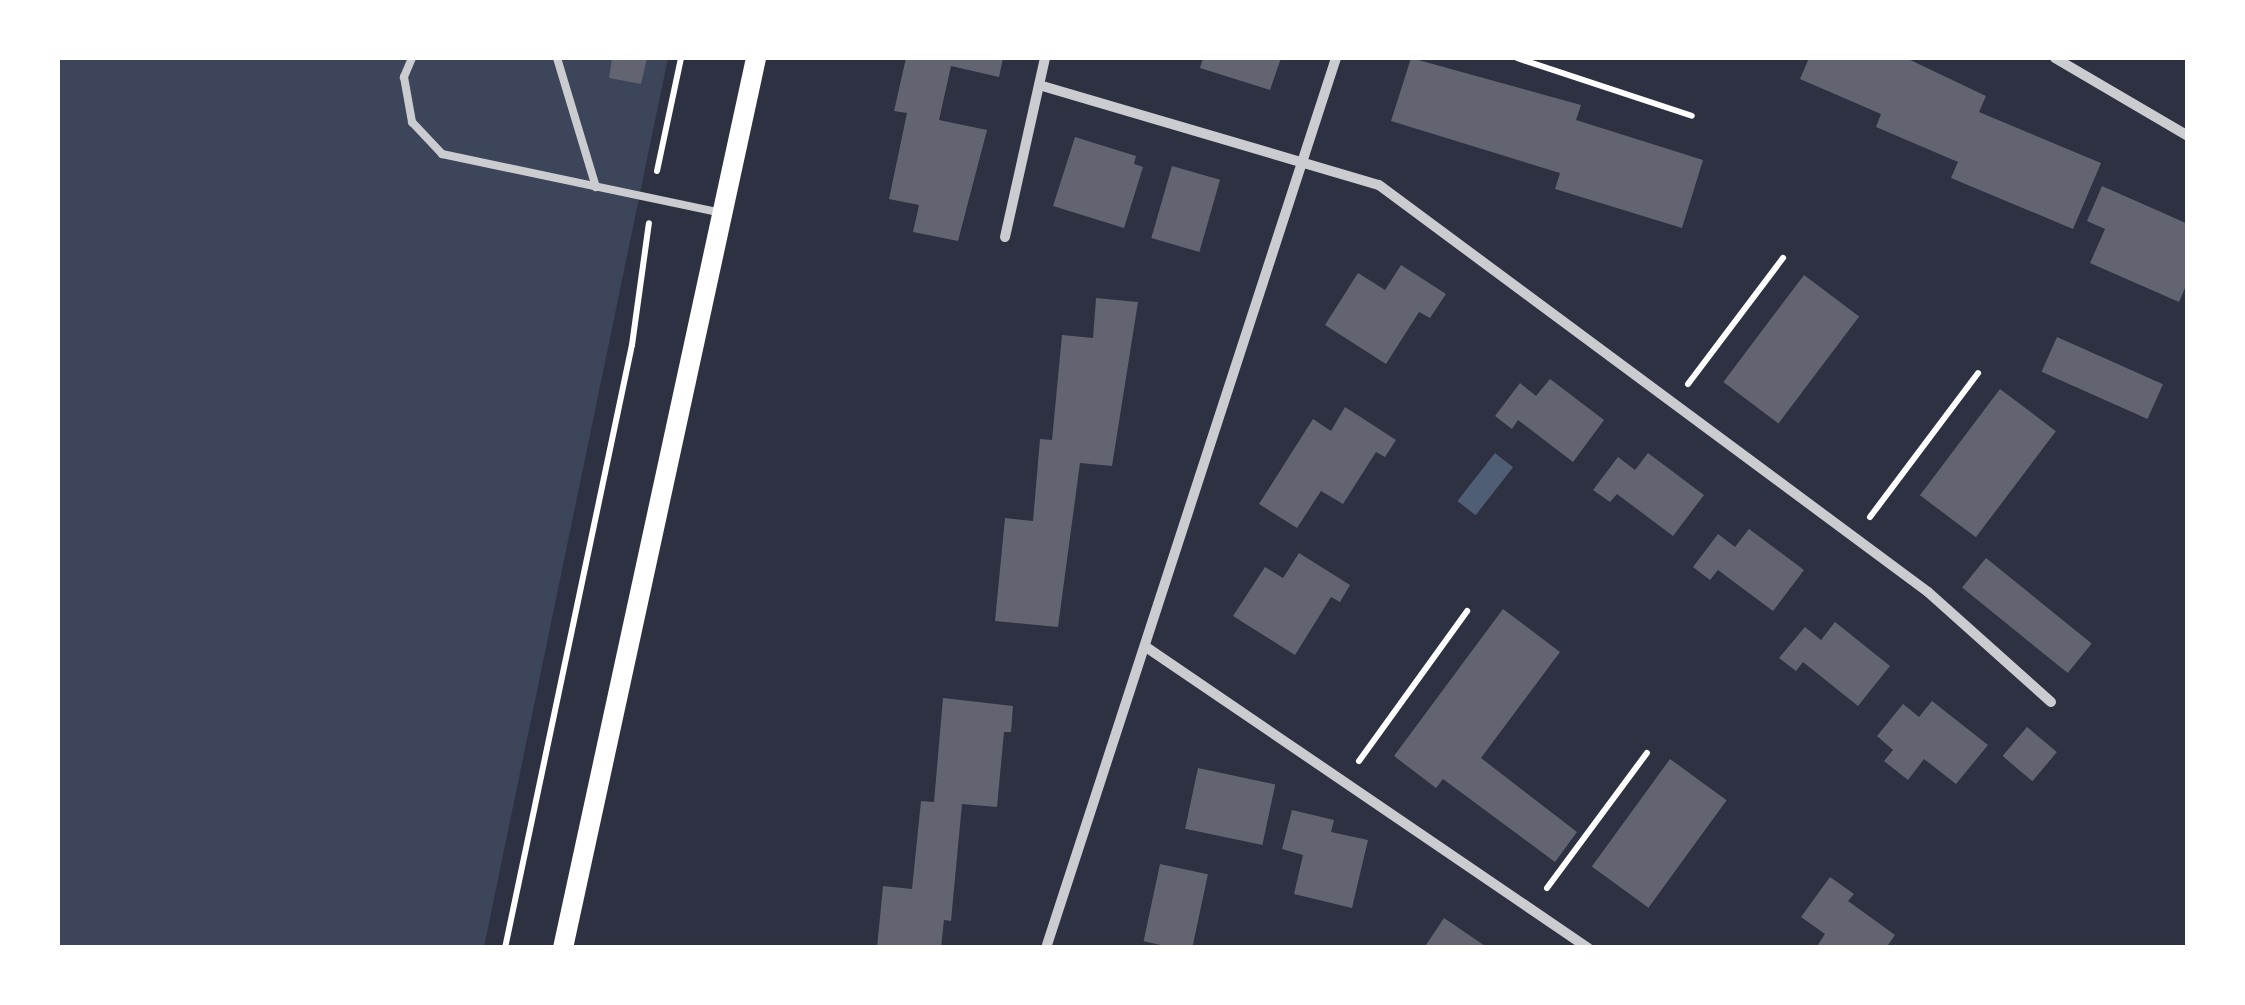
<!DOCTYPE html>
<style>
body{margin:0}
#map{position:relative;width:2245px;height:1005px;overflow:hidden;background:#2d3142;font-family:"Libre Baskerville",serif}
div>[style]{position:absolute}
[style*='--x']{left:calc(var(--x)*1px);top:calc(var(--y)*1px);width:calc(var(--w)*1px);rotate:calc(var(--a)*1deg)}
.green>*{inset:0;background:#3c4559}
.water>*{inset:0;background:#4f5d75;transform-origin:0 0}
.building>*{inset:0;background:#626471;transform-origin:0 0}
.path>*{height:6px;margin:-3px;padding:0 3px;transform-origin:3px;border-radius:3px;background:#fff}
.service>*{height:8px;margin:-4px;padding:0 4px;transform-origin:4px;border-radius:4px;background:#caccd0}
.minor>*{height:10px;margin:-5px;padding:0 5px;transform-origin:5px;border-radius:5px;background:#caccd0}
.secondary>*{height:20px;margin:-10px;padding:0 10px;transform-origin:10px;border-radius:10px;background:#fff}
span{translate:-50% -50%;white-space:nowrap;text-align:center;line-height:1.15;-webkit-text-stroke:10px #fff;paint-order:stroke}
.frame{position:absolute;inset:0;border:60px solid #fff;pointer-events:none}
</style>
<div id="map">
<div class="green">
<i style="clip-path:polygon(58px 58px,668px 58px,484px 947px,58px 947px)"></i>
</div>
<div class="water">
<i style="left:1495px;top:453px;width:23px;height:61px;rotate:38deg"></i>
</div>
<div class="building">
<i style="clip-path:polygon(612px 58px,647px 58px,641px 84px,609px 78px)"></i>
<i style="clip-path:polygon(906px 58px,1003px 58px,999px 77px,951px 66px,939px 120px,987px 130px,958px 241px,913px 232px,919px 205px,889px 199px,907px 113px,894px 111px)"></i>
<i style="clip-path:polygon(1203px 58px,1281px 58px,1270px 90px,1200px 68px)"></i>
<i style="clip-path:polygon(1411px 58px,1581px 105px,1576px 120px,1703px 160px,1682px 228px,1555px 189px,1560px 173px,1391px 121px)"></i>
<i style="clip-path:polygon(1809px 58px,1906px 58px,1986px 96px,1979px 112px,2101px 163px,2073px 229px,1951px 178px,1958px 162px,1876px 127px,1881px 114px,1800px 79px)"></i>
<i style="clip-path:polygon(1075px 137px,1136px 156px,1134px 164px,1143px 167px,1124px 228px,1053px 206px)"></i>
<i style="left:1172px;top:166px;width:50px;height:75px;rotate:16deg"></i>
<i style="clip-path:polygon(2102px 186px,2188px 224px,2188px 281px,2179px 302px,2090px 263px,2105px 229px,2087px 221px)"></i>
<i style="clip-path:polygon(1401px 265px,1446px 294px,1430px 318px,1419px 312px,1386px 364px,1325px 325px,1358px 273px,1385px 290px)"></i>
<i style="left:1804px;top:275px;width:69px;height:134px;rotate:37deg"></i>
<i style="clip-path:polygon(1096px 298px,1138px 302px,1112px 466px,1080px 463px,1058px 627px,995px 621px,1005px 518px,1033px 521px,1040px 439px,1052px 440px,1062px 335px,1093px 338px)"></i>
<i style="left:2057px;top:337px;width:116px;height:38px;rotate:24deg"></i>
<i style="clip-path:polygon(1550px 379px,1604px 420px,1573px 462px,1518px 420px,1512px 429px,1495px 416px,1520px 383px,1536px 396px)"></i>
<i style="left:2000px;top:389px;width:70px;height:133px;rotate:37deg"></i>
<i style="clip-path:polygon(1345px 407px,1396px 440px,1385px 457px,1376px 452px,1343px 504px,1321px 491px,1297px 528px,1259px 504px,1313px 419px,1331px 431px)"></i>
<i style="clip-path:polygon(1648px 453px,1704px 495px,1673px 536px,1617px 494px,1610px 502px,1593px 490px,1618px 457px,1635px 470px)"></i>
<i style="clip-path:polygon(1749px 529px,1804px 570px,1773px 611px,1718px 570px,1710px 580px,1693px 567px,1718px 534px,1735px 547px)"></i>
<i style="clip-path:polygon(1299px 553px,1350px 585px,1340px 602px,1331px 597px,1295px 655px,1233px 616px,1265px 567px,1283px 578px)"></i>
<i style="left:1986px;top:558px;width:136px;height:38px;rotate:39deg"></i>
<i style="clip-path:polygon(1503px 609px,1560px 652px,1481px 758px,1577px 832px,1555px 862px,1443px 779px,1436px 788px,1394px 756px)"></i>
<i style="clip-path:polygon(1835px 622px,1890px 666px,1858px 706px,1803px 662px,1796px 671px,1779px 658px,1805px 627px,1821px 640px)"></i>
<i style="clip-path:polygon(943px 698px,1013px 706px,1011px 732px,1004px 732px,997px 807px,962px 804px,951px 921px,944px 920px,941px 948px,877px 948px,883px 886px,912px 889px,921px 801px,934px 802px)"></i>
<i style="clip-path:polygon(1932px 701px,1988px 745px,1956px 784px,1924px 759px,1908px 780px,1884px 761px,1893px 750px,1877px 736px,1903px 704px,1919px 717px)"></i>
<i style="left:2027px;top:727px;width:39px;height:38px;rotate:40deg"></i>
<i style="left:1670px;top:759px;width:70px;height:133px;rotate:36deg"></i>
<i style="left:1198px;top:768px;width:79px;height:62px;rotate:12deg"></i>
<i style="clip-path:polygon(1292px 810px,1334px 820px,1331px 832px,1368px 840px,1352px 908px,1294px 894px,1303px 855px,1282px 849px)"></i>
<i style="left:1160px;top:864px;width:49px;height:79px;rotate:12deg"></i>
<i style="clip-path:polygon(1830px 877px,1854px 894px,1848px 901px,1895px 935px,1886px 948px,1816px 948px,1825px 934px,1801px 917px)"></i>
<i style="clip-path:polygon(1444px 918px,1488px 948px,1424px 948px)"></i>
</div>
<div class="path">
<i style="--x:1517;--y:58;--w:184;--a:18.3"></i>
<i style="--x:657;--y:171;--w:116;--a:-78"></i>
<i style="--x:1688;--y:384;--w:158;--a:-53"></i>
<i style="--x:1870;--y:517;--w:180;--a:-53.1"></i>
<i style="--x:1359;--y:761;--w:185;--a:-54.2"></i>
<i style="--x:1547;--y:888;--w:168;--a:-53.5"></i>
<i style="--x:505;--y:948;--w:616;--a:-78.11"></i>
<i style="--x:632;--y:345;--w:123;--a:-82.1"></i>
</div>
<div class="service">
<i style="--x:412;--y:58;--w:21;--a:113"></i>
<i style="--x:404;--y:77;--w:46;--a:79.9"></i>
<i style="--x:412;--y:122;--w:44;--a:46.8"></i>
<i style="--x:442;--y:154;--w:282;--a:11.9"></i>
<i style="--x:557;--y:58;--w:135;--a:73.2"></i>
</div>
<div class="minor">
<i style="--x:2055;--y:58;--w:154;--a:30.4"></i>
<i style="--x:1039;--y:85;--w:354;--a:16.4"></i>
<i style="--x:1379;--y:185;--w:683;--a:36.55"></i>
<i style="--x:1928;--y:592;--w:165;--a:41.8"></i>
<i style="--x:1005;--y:237;--w:183;--a:-77.4"></i>
<i style="--x:1146;--y:647;--w:535;--a:34.25"></i>
<i style="--x:1046;--y:948;--w:936;--a:-71.95"></i>
</div>
<div class="secondary">
<i style="--x:563;--y:948;--w:911;--a:-77.76"></i>
</div>
<div class="frame"></div>
</div>
